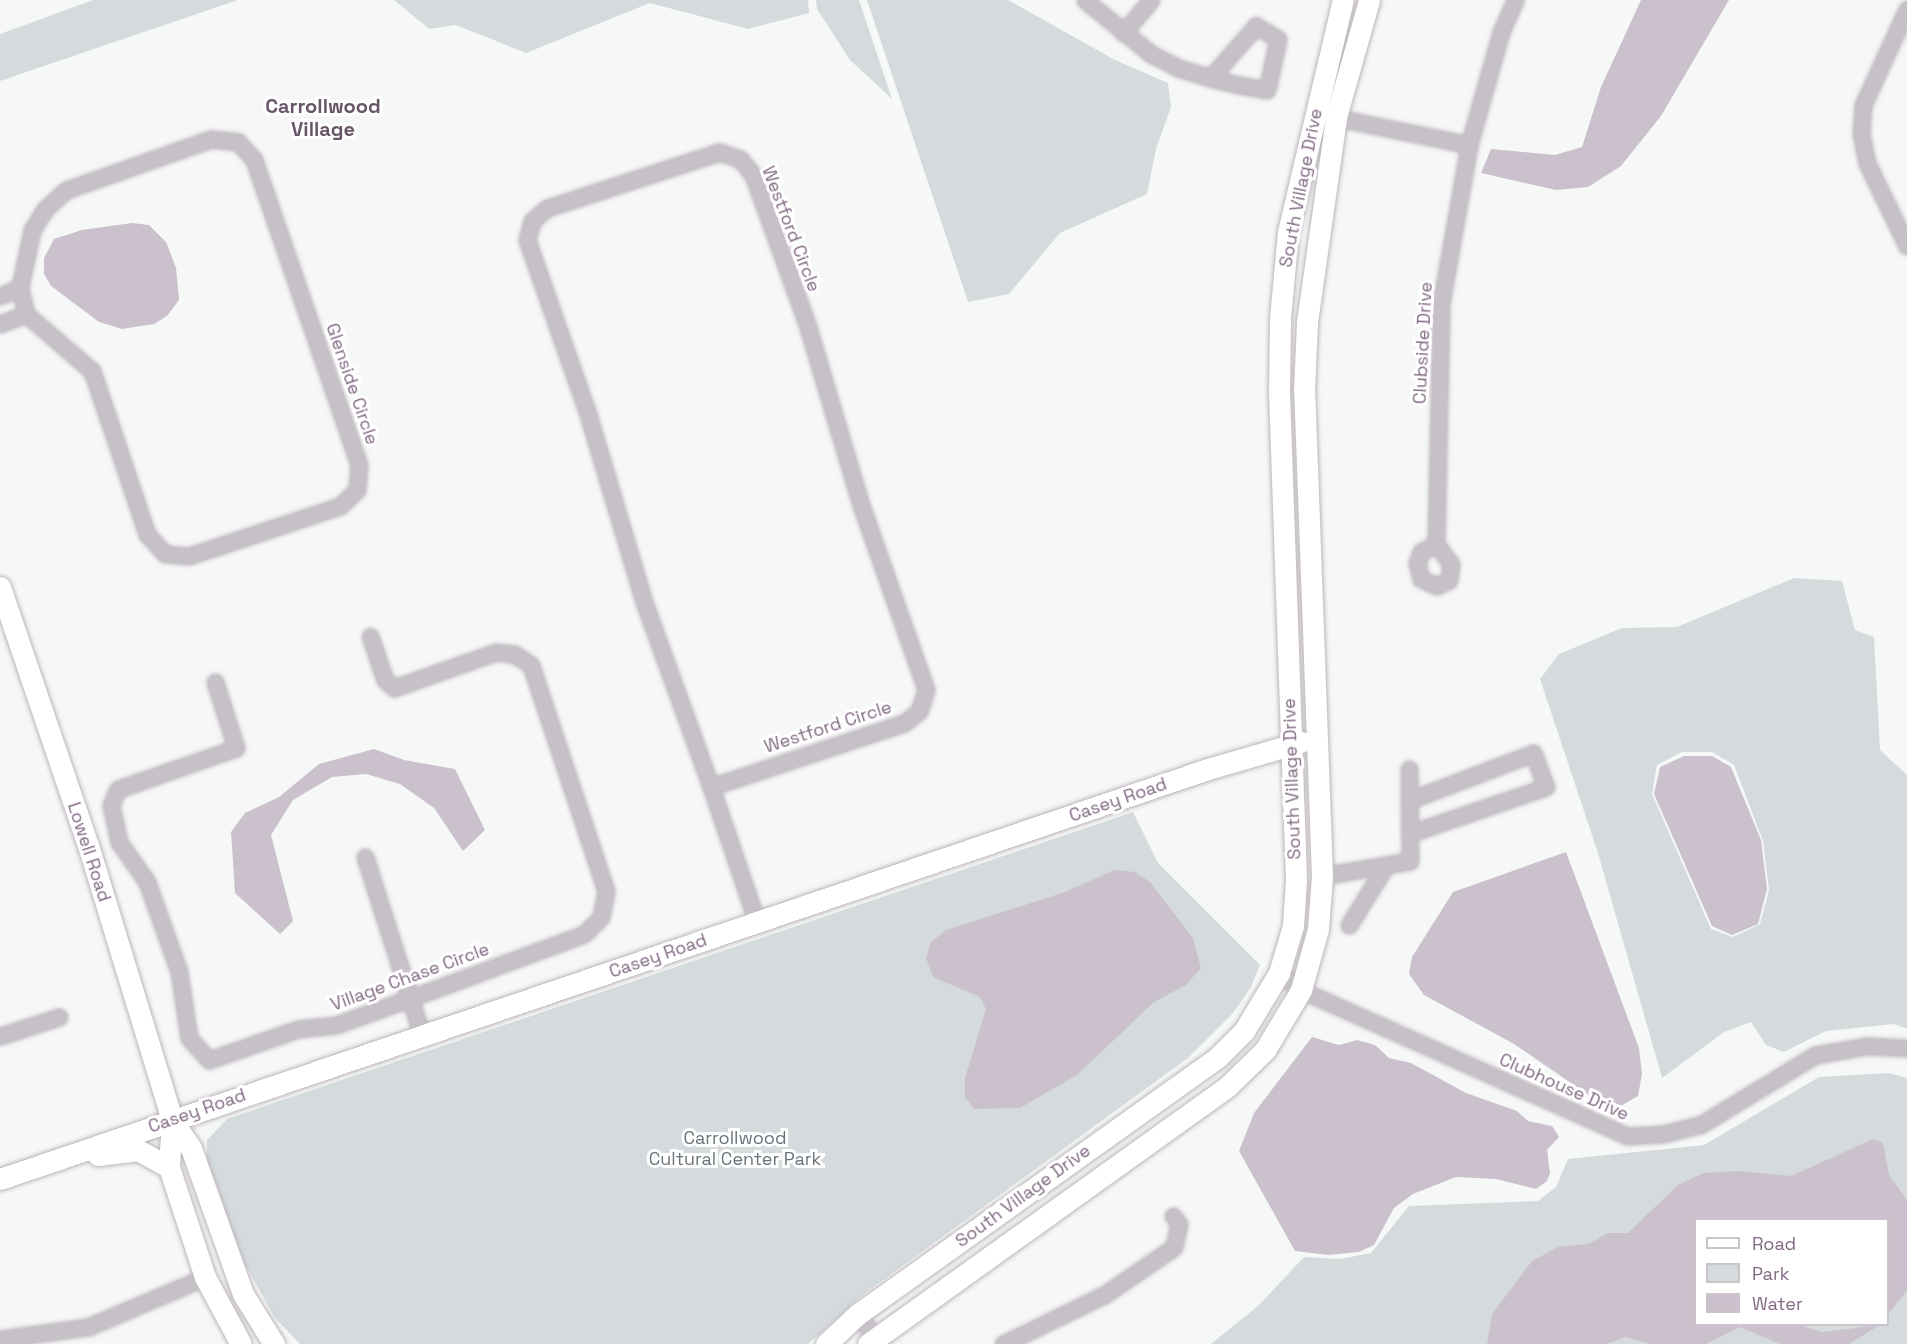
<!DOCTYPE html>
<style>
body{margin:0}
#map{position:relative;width:1907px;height:1344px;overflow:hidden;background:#f6f8f7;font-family:"Space Grotesk",sans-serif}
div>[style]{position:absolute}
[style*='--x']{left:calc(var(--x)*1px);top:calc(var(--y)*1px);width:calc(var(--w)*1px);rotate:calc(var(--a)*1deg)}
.green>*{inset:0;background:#d5dbdc}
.water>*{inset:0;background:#cbc1cd}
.roads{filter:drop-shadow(0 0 2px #bdb5bd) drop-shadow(0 0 2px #bdb5bd)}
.street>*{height:15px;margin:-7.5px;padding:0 7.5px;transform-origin:7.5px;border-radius:7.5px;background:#c6c0c7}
.secondary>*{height:21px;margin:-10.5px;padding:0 10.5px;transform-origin:10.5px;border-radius:10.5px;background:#fff}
span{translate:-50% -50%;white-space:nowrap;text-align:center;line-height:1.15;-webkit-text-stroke:6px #fff;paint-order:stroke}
.street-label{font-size:18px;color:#826a83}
.park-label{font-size:18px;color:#69757b}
.neighbourhood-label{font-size:20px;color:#685769;font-weight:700}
.legend{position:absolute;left:1694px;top:1218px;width:195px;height:108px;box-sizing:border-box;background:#fff;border:2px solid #cdc3cd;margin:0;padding:8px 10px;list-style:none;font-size:18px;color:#826a83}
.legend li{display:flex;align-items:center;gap:12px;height:30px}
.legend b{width:30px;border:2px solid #cdc3cd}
</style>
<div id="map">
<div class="green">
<i style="clip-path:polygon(93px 0,238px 0,0 81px,0 34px)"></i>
<i style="clip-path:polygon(394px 0,808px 0,809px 13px,748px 29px,650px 3px,526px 53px,456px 25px,429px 29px)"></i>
<i style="clip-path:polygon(816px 0,859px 0,892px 99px,850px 60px,817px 9px)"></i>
<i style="clip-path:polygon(867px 0,1008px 0,1115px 60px,1168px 83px,1171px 107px,1156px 149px,1147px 194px,1060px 233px,1009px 294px,968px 302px)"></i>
<i style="clip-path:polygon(evenodd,1794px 578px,1842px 581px,1855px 630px,1874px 637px,1880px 750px,1907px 775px,1907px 1029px,1894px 1024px,1826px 1031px,1784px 1052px,1766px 1045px,1751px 1022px,1724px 1032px,1662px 1078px,1598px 853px,1540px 679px,1559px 654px,1622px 628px,1677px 627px,1794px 578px,1682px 752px,1712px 752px,1734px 765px,1763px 841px,1769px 890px,1760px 924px,1733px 937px,1711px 929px,1652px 794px,1657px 765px,1682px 752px)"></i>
<i style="clip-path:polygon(1133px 812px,1158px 863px,1260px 965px,1251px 987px,1234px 1012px,1188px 1058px,861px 1296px,808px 1344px,300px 1344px,275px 1318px,238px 1252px,207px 1165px,207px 1140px,227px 1119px)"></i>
<i style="clip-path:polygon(evenodd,1889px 1073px,1907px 1078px,1907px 1344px,1211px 1344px,1259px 1305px,1304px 1257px,1340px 1259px,1371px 1253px,1409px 1206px,1538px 1201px,1556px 1187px,1568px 1159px,1704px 1145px,1819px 1077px,1889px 1073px,1696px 1220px,1888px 1220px,1888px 1324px,1696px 1324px,1696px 1220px)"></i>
</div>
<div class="water">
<i style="clip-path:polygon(1641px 0,1729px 0,1661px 116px,1621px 166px,1588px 187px,1556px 190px,1481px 173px,1491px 149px,1555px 155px,1582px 147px,1601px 87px)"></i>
<i style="clip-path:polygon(132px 223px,149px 225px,166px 242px,176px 268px,179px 300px,167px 316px,154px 324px,122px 329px,99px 322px,51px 286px,44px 274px,44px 258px,54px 239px,82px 230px)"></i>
<i style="clip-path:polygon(374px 749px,404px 760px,455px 769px,485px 830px,463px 851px,434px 808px,400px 784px,366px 774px,332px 777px,293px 800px,271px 835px,293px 921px,280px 934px,235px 893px,231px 832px,245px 813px,279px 797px,319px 764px)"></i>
<i style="clip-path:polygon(1684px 756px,1712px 756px,1731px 767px,1761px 840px,1767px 889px,1758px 924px,1732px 935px,1712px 926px,1654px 794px,1660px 767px)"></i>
<i style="clip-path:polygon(1566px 852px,1639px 1048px,1642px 1074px,1638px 1096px,1619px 1107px,1600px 1103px,1514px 1044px,1424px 995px,1409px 974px,1412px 957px,1453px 892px)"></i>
<i style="clip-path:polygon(1115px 870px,1135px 872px,1150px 882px,1193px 938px,1201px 968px,1186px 985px,1154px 1002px,1077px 1075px,1020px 1108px,974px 1109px,965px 1097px,965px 1078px,986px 1009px,980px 997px,933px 977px,926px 958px,931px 942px,946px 930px,1062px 893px)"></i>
<i style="clip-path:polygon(1312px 1037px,1339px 1045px,1357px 1040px,1375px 1045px,1389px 1058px,1411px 1063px,1466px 1093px,1517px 1111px,1528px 1121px,1552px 1126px,1559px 1137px,1547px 1150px,1550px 1173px,1547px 1181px,1536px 1189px,1496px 1179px,1456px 1177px,1413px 1194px,1394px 1208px,1374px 1245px,1359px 1252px,1328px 1255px,1295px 1251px,1239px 1151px,1254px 1113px)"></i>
<i style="clip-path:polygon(1873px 1139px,1883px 1143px,1889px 1175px,1907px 1200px,1907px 1291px,1888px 1314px,1888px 1220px,1696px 1220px,1696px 1324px,1799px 1325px,1822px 1332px,1880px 1325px,1849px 1344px,1780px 1344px,1740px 1327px,1706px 1344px,1649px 1344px,1625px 1337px,1607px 1344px,1487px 1344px,1492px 1314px,1532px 1261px,1558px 1247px,1588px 1244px,1608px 1233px,1628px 1233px,1678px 1185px,1703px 1173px,1739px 1171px,1791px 1176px)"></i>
</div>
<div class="roads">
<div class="street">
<i style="--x:1085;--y:0;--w:85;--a:39.3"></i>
<i style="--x:1151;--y:54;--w:30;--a:27"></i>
<i style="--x:1178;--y:68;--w:34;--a:17"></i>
<i style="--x:1210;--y:78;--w:30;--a:14"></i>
<i style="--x:1239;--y:85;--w:28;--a:10"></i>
<i style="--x:1267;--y:90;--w:52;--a:-77.8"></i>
<i style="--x:1278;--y:39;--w:26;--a:-149"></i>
<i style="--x:1256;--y:26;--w:69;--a:131.5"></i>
<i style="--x:1907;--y:9;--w:106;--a:114.6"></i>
<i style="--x:1863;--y:105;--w:28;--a:94"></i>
<i style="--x:1861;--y:133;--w:31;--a:79"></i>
<i style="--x:1867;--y:163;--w:92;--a:64.3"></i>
<i style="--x:1123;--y:33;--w:43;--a:-49.7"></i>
<i style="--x:1328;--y:116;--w:144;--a:11.6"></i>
<i style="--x:211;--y:139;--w:27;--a:6"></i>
<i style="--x:238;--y:142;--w:24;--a:48"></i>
<i style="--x:254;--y:160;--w:323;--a:71"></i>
<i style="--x:359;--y:465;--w:25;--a:95"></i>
<i style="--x:357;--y:490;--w:23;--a:137"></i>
<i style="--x:340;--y:506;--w:159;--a:161.7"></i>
<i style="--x:189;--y:556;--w:24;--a:-175"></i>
<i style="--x:165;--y:554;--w:27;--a:-132"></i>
<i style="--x:147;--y:534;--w:172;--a:-108.6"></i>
<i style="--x:92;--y:371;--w:87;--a:-139.2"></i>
<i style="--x:26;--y:314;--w:28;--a:-103"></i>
<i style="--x:20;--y:287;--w:58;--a:-78.1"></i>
<i style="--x:32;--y:230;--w:25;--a:-58"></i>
<i style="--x:45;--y:209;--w:28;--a:-42"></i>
<i style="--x:66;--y:190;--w:154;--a:-19.4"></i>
<i style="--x:719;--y:152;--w:22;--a:18"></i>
<i style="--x:740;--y:159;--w:21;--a:51"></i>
<i style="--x:753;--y:175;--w:158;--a:70.1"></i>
<i style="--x:807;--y:324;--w:189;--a:73.4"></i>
<i style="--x:861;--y:505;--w:196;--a:70.6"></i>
<i style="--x:926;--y:690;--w:22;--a:108"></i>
<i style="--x:919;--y:711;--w:19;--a:141"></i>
<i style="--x:904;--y:723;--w:203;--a:161.7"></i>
<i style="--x:711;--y:787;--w:197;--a:-109.9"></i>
<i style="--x:644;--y:602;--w:193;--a:-106.6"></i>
<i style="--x:589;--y:417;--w:188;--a:-109.3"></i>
<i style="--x:527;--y:240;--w:20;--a:-75"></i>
<i style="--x:532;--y:221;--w:20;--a:-41"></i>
<i style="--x:547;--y:208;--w:181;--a:-18"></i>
<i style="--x:0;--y:296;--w:22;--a:-24"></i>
<i style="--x:0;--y:324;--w:28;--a:-21"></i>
<i style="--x:1436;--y:544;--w:17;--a:152"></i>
<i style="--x:1421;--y:552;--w:12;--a:110"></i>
<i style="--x:1417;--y:563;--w:16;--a:76"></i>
<i style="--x:1421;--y:579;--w:17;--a:24"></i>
<i style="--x:1437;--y:586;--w:13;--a:-27"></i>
<i style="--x:1449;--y:580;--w:16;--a:-83"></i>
<i style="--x:1451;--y:564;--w:25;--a:-127"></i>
<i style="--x:1436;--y:544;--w:240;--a:-88.8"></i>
<i style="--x:1441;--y:304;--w:161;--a:-80"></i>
<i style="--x:1469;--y:145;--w:117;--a:-74.2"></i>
<i style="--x:1501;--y:32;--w:35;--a:-66"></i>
<i style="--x:215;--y:682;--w:69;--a:72.3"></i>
<i style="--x:236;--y:748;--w:125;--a:160.8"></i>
<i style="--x:118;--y:789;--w:17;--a:114"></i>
<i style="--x:111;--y:805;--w:38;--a:78"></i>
<i style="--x:119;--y:842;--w:49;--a:55"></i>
<i style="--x:147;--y:882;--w:96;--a:70.4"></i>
<i style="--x:179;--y:972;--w:67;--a:81.4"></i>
<i style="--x:189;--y:1038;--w:30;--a:48"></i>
<i style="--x:209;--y:1060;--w:94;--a:-19.2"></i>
<i style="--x:298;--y:1029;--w:38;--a:-6"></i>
<i style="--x:336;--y:1025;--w:80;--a:-19.8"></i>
<i style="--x:411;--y:998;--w:184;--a:-20.3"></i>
<i style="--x:584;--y:934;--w:24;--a:-45"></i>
<i style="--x:601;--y:917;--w:26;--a:-79"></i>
<i style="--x:606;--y:891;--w:238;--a:-108.4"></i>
<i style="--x:531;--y:665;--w:20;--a:-147"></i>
<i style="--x:514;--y:654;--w:18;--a:-174"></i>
<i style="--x:496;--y:652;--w:108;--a:160.6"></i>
<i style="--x:394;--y:688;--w:12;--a:-138"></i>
<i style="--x:385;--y:680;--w:46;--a:-108.8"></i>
<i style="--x:711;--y:787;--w:143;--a:71.2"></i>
<i style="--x:1410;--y:800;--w:132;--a:-20.9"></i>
<i style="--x:1533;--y:753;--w:36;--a:69"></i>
<i style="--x:1546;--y:787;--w:143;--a:161.2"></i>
<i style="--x:365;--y:857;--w:188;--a:72.3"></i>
<i style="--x:1322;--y:876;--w:89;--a:-9.7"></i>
<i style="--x:1410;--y:861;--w:92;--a:-90.6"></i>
<i style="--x:1349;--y:925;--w:70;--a:-58.3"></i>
<i style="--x:1279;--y:973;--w:28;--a:38"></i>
<i style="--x:1301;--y:990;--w:357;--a:24.1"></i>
<i style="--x:1627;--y:1136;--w:36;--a:-3"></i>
<i style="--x:1663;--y:1134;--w:38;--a:-14"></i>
<i style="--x:1700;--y:1125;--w:135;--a:-31.3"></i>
<i style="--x:1815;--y:1055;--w:53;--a:-9.8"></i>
<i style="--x:1867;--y:1046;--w:40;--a:2.9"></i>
<i style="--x:0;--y:1036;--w:62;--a:-17.9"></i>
<i style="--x:858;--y:1314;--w:37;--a:55"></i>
<i style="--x:0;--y:1339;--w:89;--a:-7.8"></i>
<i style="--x:88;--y:1327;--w:127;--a:-23.1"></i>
<i style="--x:1003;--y:1344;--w:112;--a:-25.9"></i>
<i style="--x:1104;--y:1295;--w:85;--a:-34.4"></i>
<i style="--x:1174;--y:1247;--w:24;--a:-78"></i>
<i style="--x:1179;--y:1224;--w:10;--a:-127"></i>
</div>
<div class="secondary">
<i style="--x:0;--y:587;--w:273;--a:71.2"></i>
<i style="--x:88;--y:845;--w:288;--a:73"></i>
<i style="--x:172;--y:1120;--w:34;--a:56"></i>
<i style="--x:191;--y:1148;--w:155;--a:70.4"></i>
<i style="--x:243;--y:1294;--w:59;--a:58.2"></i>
<i style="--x:172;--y:1120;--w:47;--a:93.7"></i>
<i style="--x:169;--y:1167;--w:116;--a:71.9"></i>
<i style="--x:205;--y:1277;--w:76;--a:61.8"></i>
<i style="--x:98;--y:1155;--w:40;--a:-7.1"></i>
<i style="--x:138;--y:1150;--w:35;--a:29"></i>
<i style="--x:0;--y:1179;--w:1276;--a:-18.75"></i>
<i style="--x:1208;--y:769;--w:97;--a:-16.2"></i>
<i style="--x:826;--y:1344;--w:44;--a:-43.2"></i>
<i style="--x:858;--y:1314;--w:442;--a:-35.5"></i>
<i style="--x:1218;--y:1057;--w:37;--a:-45"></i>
<i style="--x:1244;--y:1031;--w:68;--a:-58.9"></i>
<i style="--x:1279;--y:973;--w:49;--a:-73.4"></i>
<i style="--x:1293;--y:926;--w:47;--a:-86.3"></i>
<i style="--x:1296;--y:879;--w:486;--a:-92"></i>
<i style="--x:1279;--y:393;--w:75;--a:-89.2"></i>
<i style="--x:1280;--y:318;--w:86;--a:-84.7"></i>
<i style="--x:1288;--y:232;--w:238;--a:-76.7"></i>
<i style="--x:868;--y:1344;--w:443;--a:-35.6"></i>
<i style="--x:1228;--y:1086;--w:52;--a:-44.2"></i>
<i style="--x:1265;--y:1050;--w:70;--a:-59"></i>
<i style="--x:1301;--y:990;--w:63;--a:-74.4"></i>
<i style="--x:1318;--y:929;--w:53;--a:-85.7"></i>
<i style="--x:1322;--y:876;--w:485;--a:-92.1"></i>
<i style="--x:1304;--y:391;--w:69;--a:-87.5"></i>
<i style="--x:1307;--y:322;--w:207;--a:-81.9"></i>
<i style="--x:1336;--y:117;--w:122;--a:-74.2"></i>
</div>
</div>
<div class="street-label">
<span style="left:1301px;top:188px;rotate:-79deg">South Village Drive</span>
<span style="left:791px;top:229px;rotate:69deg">Westford Circle</span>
<span style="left:1423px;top:343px;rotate:-87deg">Clubside Drive</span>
<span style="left:352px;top:384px;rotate:71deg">Glenside Circle</span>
<span style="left:828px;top:727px;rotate:-18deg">Westford Circle</span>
<span style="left:1292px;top:779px;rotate:-92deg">South Village Drive</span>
<span style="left:1118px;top:800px;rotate:-19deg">Casey Road</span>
<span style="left:89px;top:852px;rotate:72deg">Lowell Road</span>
<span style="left:658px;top:956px;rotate:-19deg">Casey Road</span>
<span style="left:410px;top:977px;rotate:-20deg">Village Chase Circle</span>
<span style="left:1564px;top:1087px;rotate:24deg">Clubhouse Drive</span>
<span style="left:197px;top:1111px;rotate:-19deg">Casey Road</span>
<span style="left:1023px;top:1196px;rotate:-36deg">South Village Drive</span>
</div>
<div class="park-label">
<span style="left:735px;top:1149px">Carrollwood<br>Cultural Center Park</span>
</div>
<div class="neighbourhood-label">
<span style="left:323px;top:118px">Carrollwood<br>Village</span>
</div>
<ul class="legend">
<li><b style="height:8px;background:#fff"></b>Road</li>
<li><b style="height:16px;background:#d5dbdc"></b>Park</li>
<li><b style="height:16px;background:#cbc1cd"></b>Water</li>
</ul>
</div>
